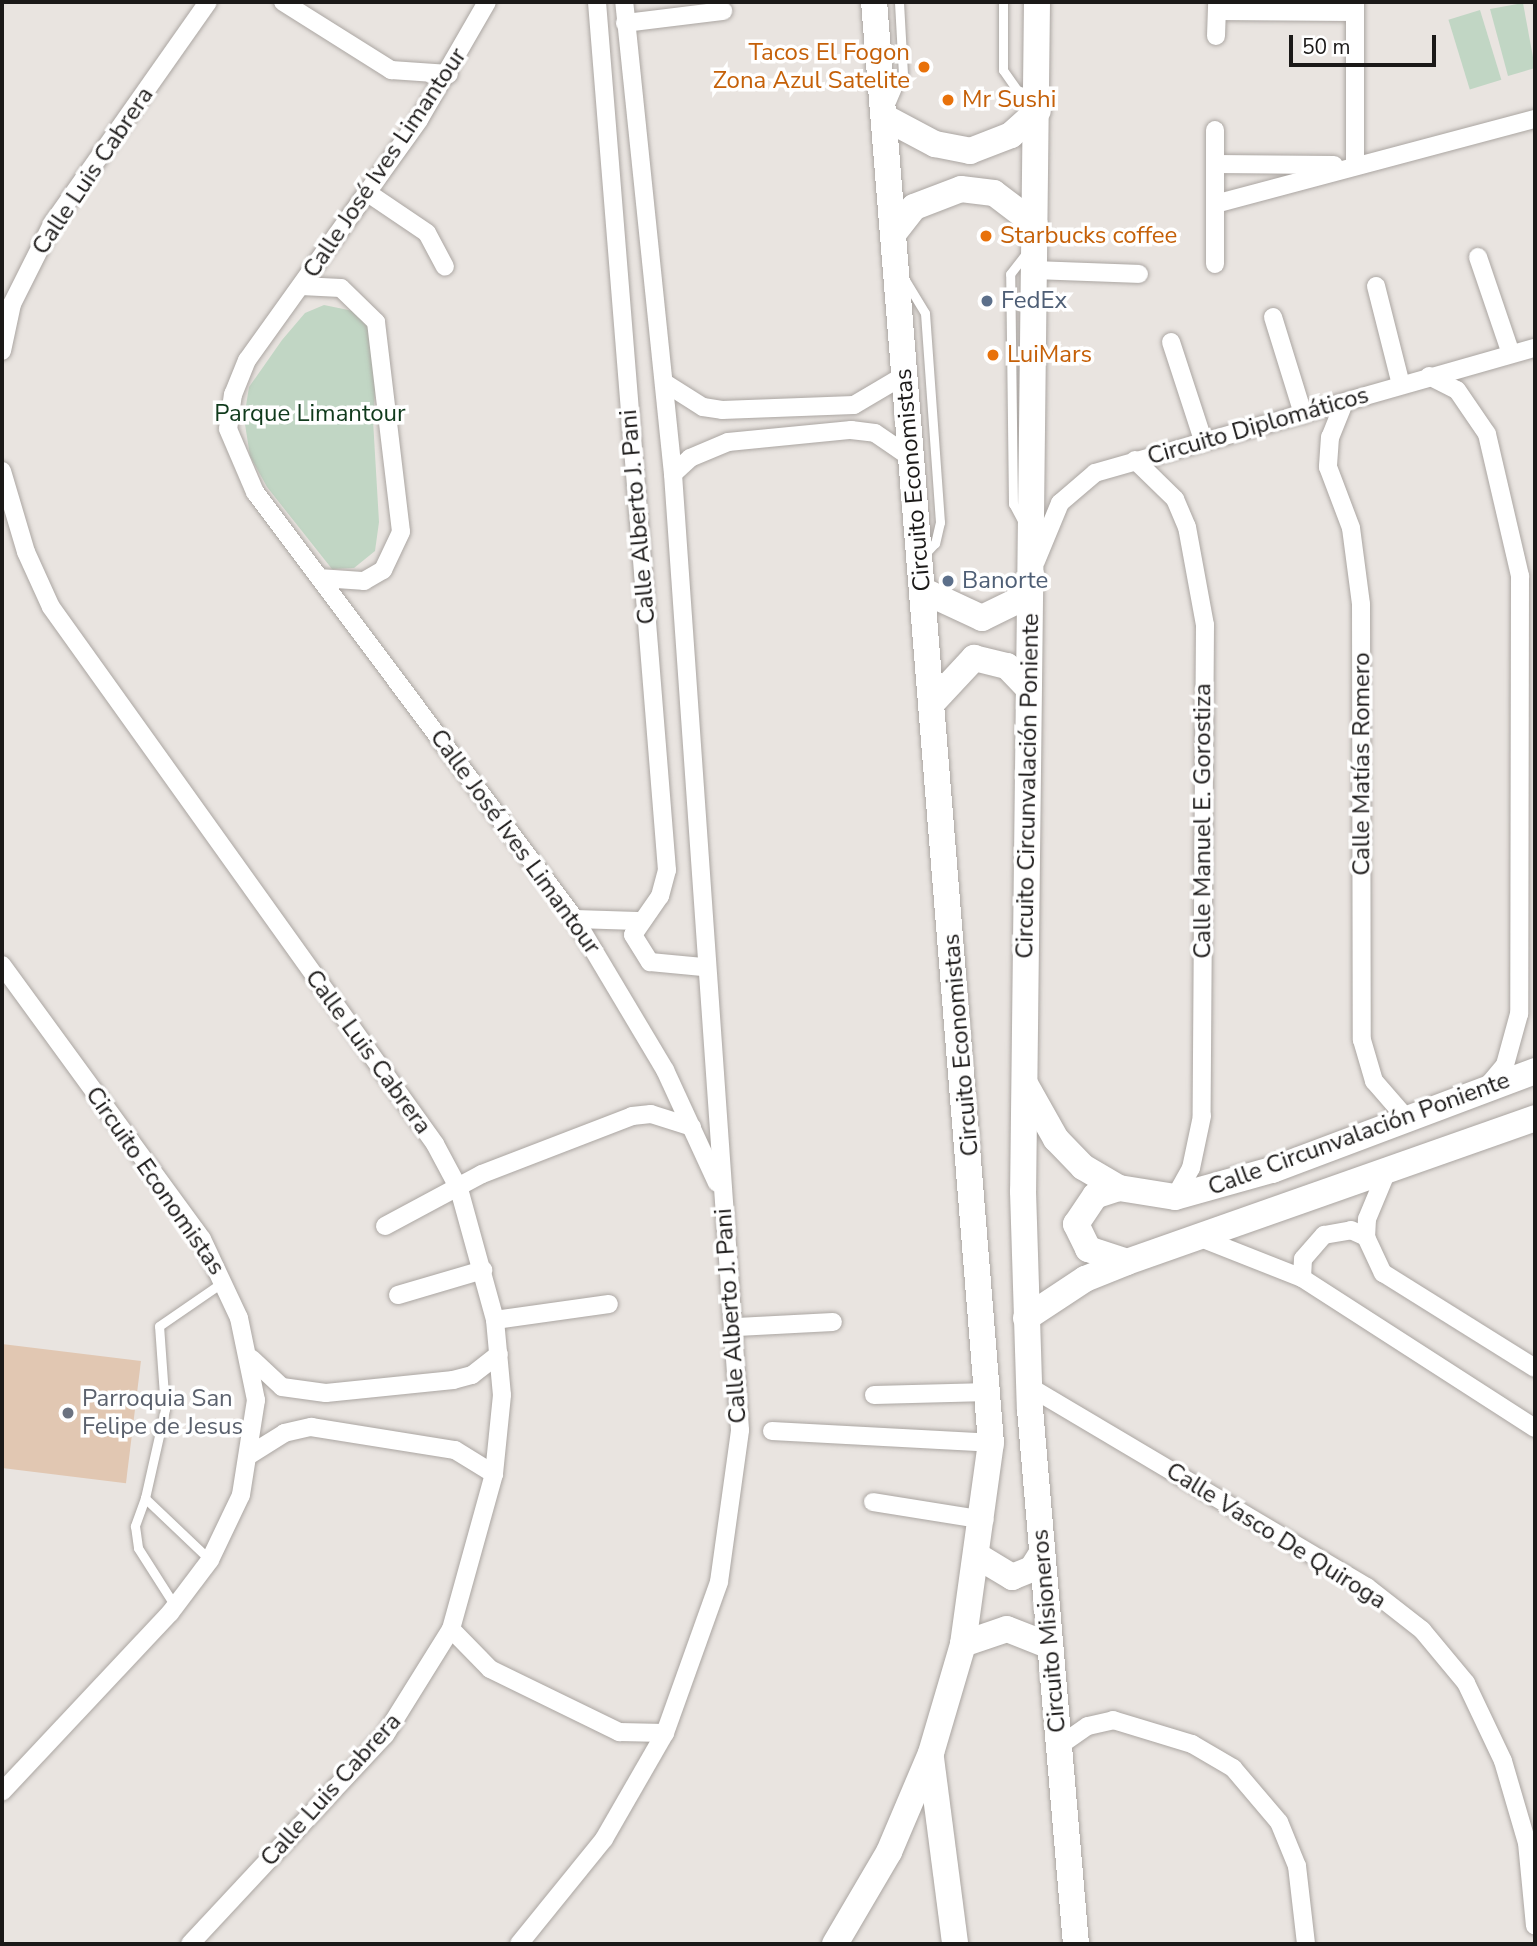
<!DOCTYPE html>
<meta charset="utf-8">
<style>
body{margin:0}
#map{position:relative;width:1537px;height:1946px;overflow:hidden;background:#e9e4e0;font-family:"Nunito Sans",sans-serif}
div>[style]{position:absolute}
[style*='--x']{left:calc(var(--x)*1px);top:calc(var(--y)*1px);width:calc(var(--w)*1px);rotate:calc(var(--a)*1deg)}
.green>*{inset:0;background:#c1d6c4;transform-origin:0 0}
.building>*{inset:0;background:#e1c7b2;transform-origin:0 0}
.roads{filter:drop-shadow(0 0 2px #aba6a2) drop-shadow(0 0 2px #aba6a2)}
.lane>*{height:9px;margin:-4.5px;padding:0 4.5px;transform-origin:4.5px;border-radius:4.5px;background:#fff}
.street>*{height:18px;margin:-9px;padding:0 9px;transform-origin:9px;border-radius:9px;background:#fff}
.secondary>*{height:26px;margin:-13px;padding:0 13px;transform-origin:13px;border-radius:13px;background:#fff}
.dots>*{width:19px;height:19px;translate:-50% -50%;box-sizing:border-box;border:4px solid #fff;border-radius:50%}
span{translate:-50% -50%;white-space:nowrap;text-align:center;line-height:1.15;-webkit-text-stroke:7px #fff;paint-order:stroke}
.food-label{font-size:24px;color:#c56008}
.right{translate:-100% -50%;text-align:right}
.left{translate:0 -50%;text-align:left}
.street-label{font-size:24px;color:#1b1918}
.service-label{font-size:24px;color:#4e5e75}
.park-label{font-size:24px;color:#103a1c}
.worship-label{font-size:24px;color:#5b616d}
.frame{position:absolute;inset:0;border:4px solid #1b1918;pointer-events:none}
.scale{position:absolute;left:1289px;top:35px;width:147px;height:32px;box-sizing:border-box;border:4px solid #1b1918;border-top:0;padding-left:9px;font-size:21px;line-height:24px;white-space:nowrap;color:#1b1918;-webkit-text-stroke:5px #fff;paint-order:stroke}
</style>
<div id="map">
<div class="green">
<i style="clip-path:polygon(1523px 3px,1535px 68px,1508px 76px,1490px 9px)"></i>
<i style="left:1480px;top:10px;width:73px;height:33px;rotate:73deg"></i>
<i style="clip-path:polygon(324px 305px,358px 312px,379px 336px,373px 420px,379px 522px,375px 551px,354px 568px,332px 569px,267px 487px,250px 456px,244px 418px,249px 387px,282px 340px,305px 313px)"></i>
</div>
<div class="building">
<i style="left:2px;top:1344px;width:140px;height:123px;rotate:7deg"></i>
</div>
<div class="roads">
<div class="lane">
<i style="--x:1003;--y:2;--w:68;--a:90"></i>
<i style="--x:1003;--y:70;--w:24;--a:55"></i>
<i style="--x:1017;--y:90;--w:18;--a:19"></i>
<i style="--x:891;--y:102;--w:30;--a:-67"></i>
<i style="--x:903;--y:74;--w:72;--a:-93.2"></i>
<i style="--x:902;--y:275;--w:44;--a:58.8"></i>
<i style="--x:925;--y:313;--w:210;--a:85.9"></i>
<i style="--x:940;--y:522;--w:22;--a:103"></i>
<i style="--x:935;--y:543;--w:18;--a:133"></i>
<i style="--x:1026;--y:528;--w:27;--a:-118"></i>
<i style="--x:1013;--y:504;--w:230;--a:-90.7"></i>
<i style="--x:1010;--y:274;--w:31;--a:-52"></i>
<i style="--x:145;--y:1498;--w:30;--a:110"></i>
<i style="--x:135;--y:1526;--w:22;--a:82"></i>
<i style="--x:138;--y:1548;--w:69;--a:57.5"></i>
<i style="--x:210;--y:1560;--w:90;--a:-136.4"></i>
<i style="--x:145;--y:1498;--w:91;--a:-77.3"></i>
<i style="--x:165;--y:1409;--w:83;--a:-94.1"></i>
<i style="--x:159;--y:1326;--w:78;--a:-34.5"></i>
</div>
<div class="street">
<i style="--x:283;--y:2;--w:128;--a:32.2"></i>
<i style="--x:391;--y:70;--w:58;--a:3.9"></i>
<i style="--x:487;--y:2;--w:136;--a:120"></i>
<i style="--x:419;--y:120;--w:295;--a:125.6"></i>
<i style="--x:247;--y:360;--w:37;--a:112"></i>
<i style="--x:233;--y:394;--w:35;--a:98"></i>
<i style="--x:228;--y:429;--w:69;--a:66.8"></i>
<i style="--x:255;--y:492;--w:534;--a:53.15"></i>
<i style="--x:575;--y:919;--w:176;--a:59.2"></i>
<i style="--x:665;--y:1070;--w:124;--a:65.3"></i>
<i style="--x:597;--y:2;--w:871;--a:85.39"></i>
<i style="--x:667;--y:870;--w:27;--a:105"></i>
<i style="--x:660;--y:896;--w:47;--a:124.7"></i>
<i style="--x:633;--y:935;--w:32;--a:58"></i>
<i style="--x:650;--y:962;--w:53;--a:5.4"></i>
<i style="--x:1355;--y:2;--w:163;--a:90"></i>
<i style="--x:1217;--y:11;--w:138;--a:0.4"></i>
<i style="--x:625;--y:23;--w:99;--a:-7"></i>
<i style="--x:1216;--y:36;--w:34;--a:-88"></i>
<i style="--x:1215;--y:164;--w:119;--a:0.5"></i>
<i style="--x:368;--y:193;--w:71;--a:34.1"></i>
<i style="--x:427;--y:233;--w:38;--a:62"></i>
<i style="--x:1215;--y:204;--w:331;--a:-14.9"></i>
<i style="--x:1478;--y:257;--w:102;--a:71.2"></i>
<i style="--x:1215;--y:264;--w:134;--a:-90"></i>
<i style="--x:1036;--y:270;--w:103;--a:2.2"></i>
<i style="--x:301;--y:286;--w:40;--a:2.9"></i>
<i style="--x:341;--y:288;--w:49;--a:44.2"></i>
<i style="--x:376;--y:322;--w:211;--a:83.2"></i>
<i style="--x:401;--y:532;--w:42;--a:115.3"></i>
<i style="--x:383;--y:570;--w:22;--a:150"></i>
<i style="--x:364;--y:581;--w:44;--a:-176.1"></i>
<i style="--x:1376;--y:286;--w:102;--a:75.8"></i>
<i style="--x:1273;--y:317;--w:102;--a:72.8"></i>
<i style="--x:1171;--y:342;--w:103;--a:71.9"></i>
<i style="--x:2;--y:351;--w:48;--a:-78"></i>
<i style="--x:12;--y:304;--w:89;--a:-63.4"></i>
<i style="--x:52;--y:224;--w:271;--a:-54.9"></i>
<i style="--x:1429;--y:376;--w:31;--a:27"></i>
<i style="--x:1457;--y:390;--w:53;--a:55.7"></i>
<i style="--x:1487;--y:434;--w:146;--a:76.9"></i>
<i style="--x:1520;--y:576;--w:438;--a:90.1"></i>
<i style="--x:1519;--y:1014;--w:53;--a:105.4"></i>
<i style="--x:1505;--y:1065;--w:30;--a:130"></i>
<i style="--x:665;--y:383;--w:45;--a:32.3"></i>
<i style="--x:703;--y:407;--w:19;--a:9"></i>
<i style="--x:722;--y:410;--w:132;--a:-2.2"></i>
<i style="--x:854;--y:405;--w:57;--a:-30.6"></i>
<i style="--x:1344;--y:403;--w:37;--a:112"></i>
<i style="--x:1330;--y:437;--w:30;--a:94"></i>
<i style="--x:1328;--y:467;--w:65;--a:69.3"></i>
<i style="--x:1351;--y:528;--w:77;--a:82.5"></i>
<i style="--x:1361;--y:604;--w:436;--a:89.9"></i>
<i style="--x:1362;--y:1040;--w:43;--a:73.7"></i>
<i style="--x:1374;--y:1081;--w:50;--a:49"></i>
<i style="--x:1135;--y:460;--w:56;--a:44.3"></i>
<i style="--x:1175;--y:499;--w:30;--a:67"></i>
<i style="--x:1187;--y:527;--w:100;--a:79.6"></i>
<i style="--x:1205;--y:625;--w:491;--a:90.4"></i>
<i style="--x:1202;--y:1116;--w:53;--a:101.9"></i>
<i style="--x:1191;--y:1168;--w:33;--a:119"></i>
<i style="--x:2;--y:471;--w:84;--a:73.5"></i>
<i style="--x:26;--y:552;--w:60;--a:65.6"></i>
<i style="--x:51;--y:607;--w:660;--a:54.43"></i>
<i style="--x:435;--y:1144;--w:51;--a:61.9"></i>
<i style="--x:459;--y:1189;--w:136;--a:74.6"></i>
<i style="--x:495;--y:1320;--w:75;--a:84.7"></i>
<i style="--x:502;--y:1395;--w:79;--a:95.8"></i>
<i style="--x:494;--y:1474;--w:161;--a:105.5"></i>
<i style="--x:451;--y:1629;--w:125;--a:121.9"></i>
<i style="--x:385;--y:1735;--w:286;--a:133"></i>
<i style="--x:673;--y:474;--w:23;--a:-43"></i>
<i style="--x:690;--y:458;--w:41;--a:-22.8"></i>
<i style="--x:728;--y:442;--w:124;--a:-5.6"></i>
<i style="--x:851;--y:430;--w:24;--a:7"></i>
<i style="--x:875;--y:433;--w:42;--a:34.4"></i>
<i style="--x:1036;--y:561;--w:63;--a:-67.5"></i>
<i style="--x:1060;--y:503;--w:46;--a:-40.6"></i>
<i style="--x:1095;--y:473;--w:457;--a:-15.9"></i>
<i style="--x:575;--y:919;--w:63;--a:1.8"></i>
<i style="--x:2;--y:965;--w:339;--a:53.9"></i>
<i style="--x:202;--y:1239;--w:87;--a:64.9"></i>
<i style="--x:239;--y:1318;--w:84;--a:78.3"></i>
<i style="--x:256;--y:1400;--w:96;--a:99"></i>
<i style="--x:241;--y:1495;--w:72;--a:115.5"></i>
<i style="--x:210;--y:1560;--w:66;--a:127"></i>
<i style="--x:170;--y:1613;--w:245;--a:133.2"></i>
<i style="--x:1387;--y:1171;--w:52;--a:112.6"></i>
<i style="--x:1367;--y:1219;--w:18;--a:93"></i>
<i style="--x:1366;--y:1237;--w:40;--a:65"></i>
<i style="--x:1383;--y:1273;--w:179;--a:32"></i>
<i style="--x:385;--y:1226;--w:110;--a:-28.2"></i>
<i style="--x:482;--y:1174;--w:161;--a:-21.1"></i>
<i style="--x:632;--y:1116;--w:19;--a:-6"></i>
<i style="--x:651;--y:1114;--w:43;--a:17.6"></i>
<i style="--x:1198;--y:1237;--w:112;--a:21.5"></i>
<i style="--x:1302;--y:1278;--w:277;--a:32.8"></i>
<i style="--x:1302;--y:1278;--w:19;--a:-87"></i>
<i style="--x:1303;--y:1259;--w:32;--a:-49"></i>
<i style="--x:1324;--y:1235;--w:27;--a:-10"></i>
<i style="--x:1351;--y:1230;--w:17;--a:25"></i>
<i style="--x:398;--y:1295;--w:89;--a:-16.4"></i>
<i style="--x:495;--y:1320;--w:115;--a:-8"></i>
<i style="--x:737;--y:1327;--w:96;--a:-3"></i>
<i style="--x:252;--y:1359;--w:41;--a:43"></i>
<i style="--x:282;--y:1387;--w:44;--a:7.8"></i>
<i style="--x:326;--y:1393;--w:128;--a:-5.8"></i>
<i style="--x:453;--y:1380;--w:20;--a:-15"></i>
<i style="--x:472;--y:1375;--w:34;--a:-38"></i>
<i style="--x:1030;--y:1387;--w:392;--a:30.7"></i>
<i style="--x:1367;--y:1587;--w:70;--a:38"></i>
<i style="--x:1422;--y:1630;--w:69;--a:50.3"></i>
<i style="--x:1466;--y:1683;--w:86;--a:64.6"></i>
<i style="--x:1503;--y:1761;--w:85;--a:73.7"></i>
<i style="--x:1527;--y:1843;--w:83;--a:84.5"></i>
<i style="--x:874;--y:1395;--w:115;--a:-1.5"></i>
<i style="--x:772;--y:1431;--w:219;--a:3.1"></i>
<i style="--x:251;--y:1454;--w:39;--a:-32"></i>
<i style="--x:284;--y:1433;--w:28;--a:-13"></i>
<i style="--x:311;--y:1427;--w:146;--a:9.1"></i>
<i style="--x:455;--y:1450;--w:46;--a:31.6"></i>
<i style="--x:873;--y:1502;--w:113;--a:9.1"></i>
<i style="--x:451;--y:1629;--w:56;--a:45.7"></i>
<i style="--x:490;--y:1669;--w:144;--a:26"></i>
<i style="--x:619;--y:1732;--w:46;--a:1.2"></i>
<i style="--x:1059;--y:1746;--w:35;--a:-35"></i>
<i style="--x:1088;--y:1726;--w:26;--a:-13"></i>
<i style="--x:1113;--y:1720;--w:83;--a:16.9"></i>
<i style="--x:1192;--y:1744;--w:48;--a:30.3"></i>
<i style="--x:1233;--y:1768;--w:71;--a:49.6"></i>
<i style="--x:1279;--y:1822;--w:48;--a:67.8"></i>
<i style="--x:1297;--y:1866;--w:79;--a:83.4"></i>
<i style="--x:519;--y:1944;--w:135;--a:-51"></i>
<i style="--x:604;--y:1839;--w:122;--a:-60.1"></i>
<i style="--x:665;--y:1733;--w:160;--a:-70.3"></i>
<i style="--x:719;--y:1582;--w:153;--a:-82.1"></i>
<i style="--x:740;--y:1430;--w:958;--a:-94.01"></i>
<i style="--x:673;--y:474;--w:475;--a:-95.9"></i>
</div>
<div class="secondary">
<i style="--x:1037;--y:2;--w:1189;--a:90.67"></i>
<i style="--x:1023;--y:1191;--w:218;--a:88.2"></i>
<i style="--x:1030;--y:1409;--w:537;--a:85.09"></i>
<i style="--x:884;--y:117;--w:58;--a:27.9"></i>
<i style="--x:935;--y:144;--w:36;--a:11"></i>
<i style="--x:970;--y:151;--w:44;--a:-21.3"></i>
<i style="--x:1011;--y:135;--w:36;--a:-42"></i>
<i style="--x:893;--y:234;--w:34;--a:-52"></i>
<i style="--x:914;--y:207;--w:50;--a:-21"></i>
<i style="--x:961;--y:189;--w:33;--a:7"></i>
<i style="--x:994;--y:193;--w:51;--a:37.1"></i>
<i style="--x:924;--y:591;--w:64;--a:25"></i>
<i style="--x:982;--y:618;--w:39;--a:-26"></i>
<i style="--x:1017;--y:601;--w:30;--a:-62"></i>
<i style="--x:934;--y:701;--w:59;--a:-47.1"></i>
<i style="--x:974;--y:658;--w:34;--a:14"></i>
<i style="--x:1007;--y:666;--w:29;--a:46"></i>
<i style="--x:1025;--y:1084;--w:63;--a:60.6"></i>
<i style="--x:1056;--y:1139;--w:39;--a:46"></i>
<i style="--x:1083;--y:1167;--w:42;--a:30.3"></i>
<i style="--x:1119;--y:1188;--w:57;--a:9.1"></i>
<i style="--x:1175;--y:1197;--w:101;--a:-15.6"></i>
<i style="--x:1272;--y:1170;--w:281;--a:-20.6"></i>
<i style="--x:1119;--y:1188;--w:25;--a:162"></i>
<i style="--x:1095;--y:1196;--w:34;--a:124"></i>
<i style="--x:1076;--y:1224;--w:28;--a:64"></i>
<i style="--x:1088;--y:1249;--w:41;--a:18.4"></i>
<i style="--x:1026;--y:1318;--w:71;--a:-33.5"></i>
<i style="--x:1085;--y:1279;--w:45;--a:-22"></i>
<i style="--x:1127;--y:1262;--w:433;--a:-19.4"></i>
<i style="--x:979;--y:1557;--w:39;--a:31"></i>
<i style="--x:1012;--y:1577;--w:22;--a:-22"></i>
<i style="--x:1032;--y:1569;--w:19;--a:-58"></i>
<i style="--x:963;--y:1644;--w:46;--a:-18.8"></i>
<i style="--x:1007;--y:1629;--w:46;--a:21.6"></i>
<i style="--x:931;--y:1758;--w:188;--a:82.6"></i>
<i style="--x:835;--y:1944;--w:107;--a:-59.6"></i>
<i style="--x:889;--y:1852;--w:108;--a:-67"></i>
<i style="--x:931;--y:1753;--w:114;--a:-73.6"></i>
<i style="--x:963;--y:1644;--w:203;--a:-82.1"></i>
<i style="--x:991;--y:1443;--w:1446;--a:-94.64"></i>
</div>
</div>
<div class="dots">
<i style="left:924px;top:67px;background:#e8710a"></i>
<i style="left:948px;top:100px;background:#e8710a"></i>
<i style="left:986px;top:236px;background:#e8710a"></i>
<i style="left:987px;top:301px;background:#5c6f8a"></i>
<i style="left:993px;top:355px;background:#e8710a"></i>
<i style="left:948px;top:581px;background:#5c6f8a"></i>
<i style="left:68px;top:1413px;background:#6b7280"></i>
</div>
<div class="food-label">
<span class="right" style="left:910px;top:67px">Tacos El Fogon<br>Zona Azul Satelite</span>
<span class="left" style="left:962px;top:100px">Mr Sushi</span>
<span class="left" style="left:1000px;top:236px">Starbucks coffee</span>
<span class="left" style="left:1007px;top:355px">LuiMars</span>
</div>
<div class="street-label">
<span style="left:385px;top:163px;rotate:-56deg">Calle José Ives Limantour</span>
<span style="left:93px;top:171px;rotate:-56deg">Calle Luis Cabrera</span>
<span style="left:1258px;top:426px;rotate:-16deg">Circuito Diplomáticos</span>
<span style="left:913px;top:480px;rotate:-95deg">Circuito Economistas</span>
<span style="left:638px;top:517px;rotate:-95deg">Calle Alberto J. Pani</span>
<span style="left:1362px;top:764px;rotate:-90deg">Calle Matías Romero</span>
<span style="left:1028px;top:786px;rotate:-89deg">Circuito Circunvalación Poniente</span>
<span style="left:1203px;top:821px;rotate:-90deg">Calle Manuel E. Gorostiza</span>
<span style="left:515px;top:842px;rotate:54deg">Calle José Ives Limantour</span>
<span style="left:961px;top:1045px;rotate:-95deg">Circuito Economistas</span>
<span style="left:368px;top:1052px;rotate:54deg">Calle Luis Cabrera</span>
<span style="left:1359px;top:1134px;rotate:-20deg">Calle Circunvalación Poniente</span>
<span style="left:155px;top:1181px;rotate:55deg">Circuito Economistas</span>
<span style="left:731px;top:1316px;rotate:-94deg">Calle Alberto J. Pani</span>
<span style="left:1276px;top:1536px;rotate:32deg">Calle Vasco De Quiroga</span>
<span style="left:1049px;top:1631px;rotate:-95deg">Circuito Misioneros</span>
<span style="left:331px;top:1790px;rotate:-48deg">Calle Luis Cabrera</span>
</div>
<div class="service-label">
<span class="left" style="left:1001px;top:301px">FedEx</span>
<span class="left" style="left:962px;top:581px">Banorte</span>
</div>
<div class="park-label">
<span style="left:310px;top:414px">Parque Limantour</span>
</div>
<div class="worship-label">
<span class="left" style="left:82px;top:1413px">Parroquia San<br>Felipe de Jesus</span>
</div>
<div class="frame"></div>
<div class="scale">50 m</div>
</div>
